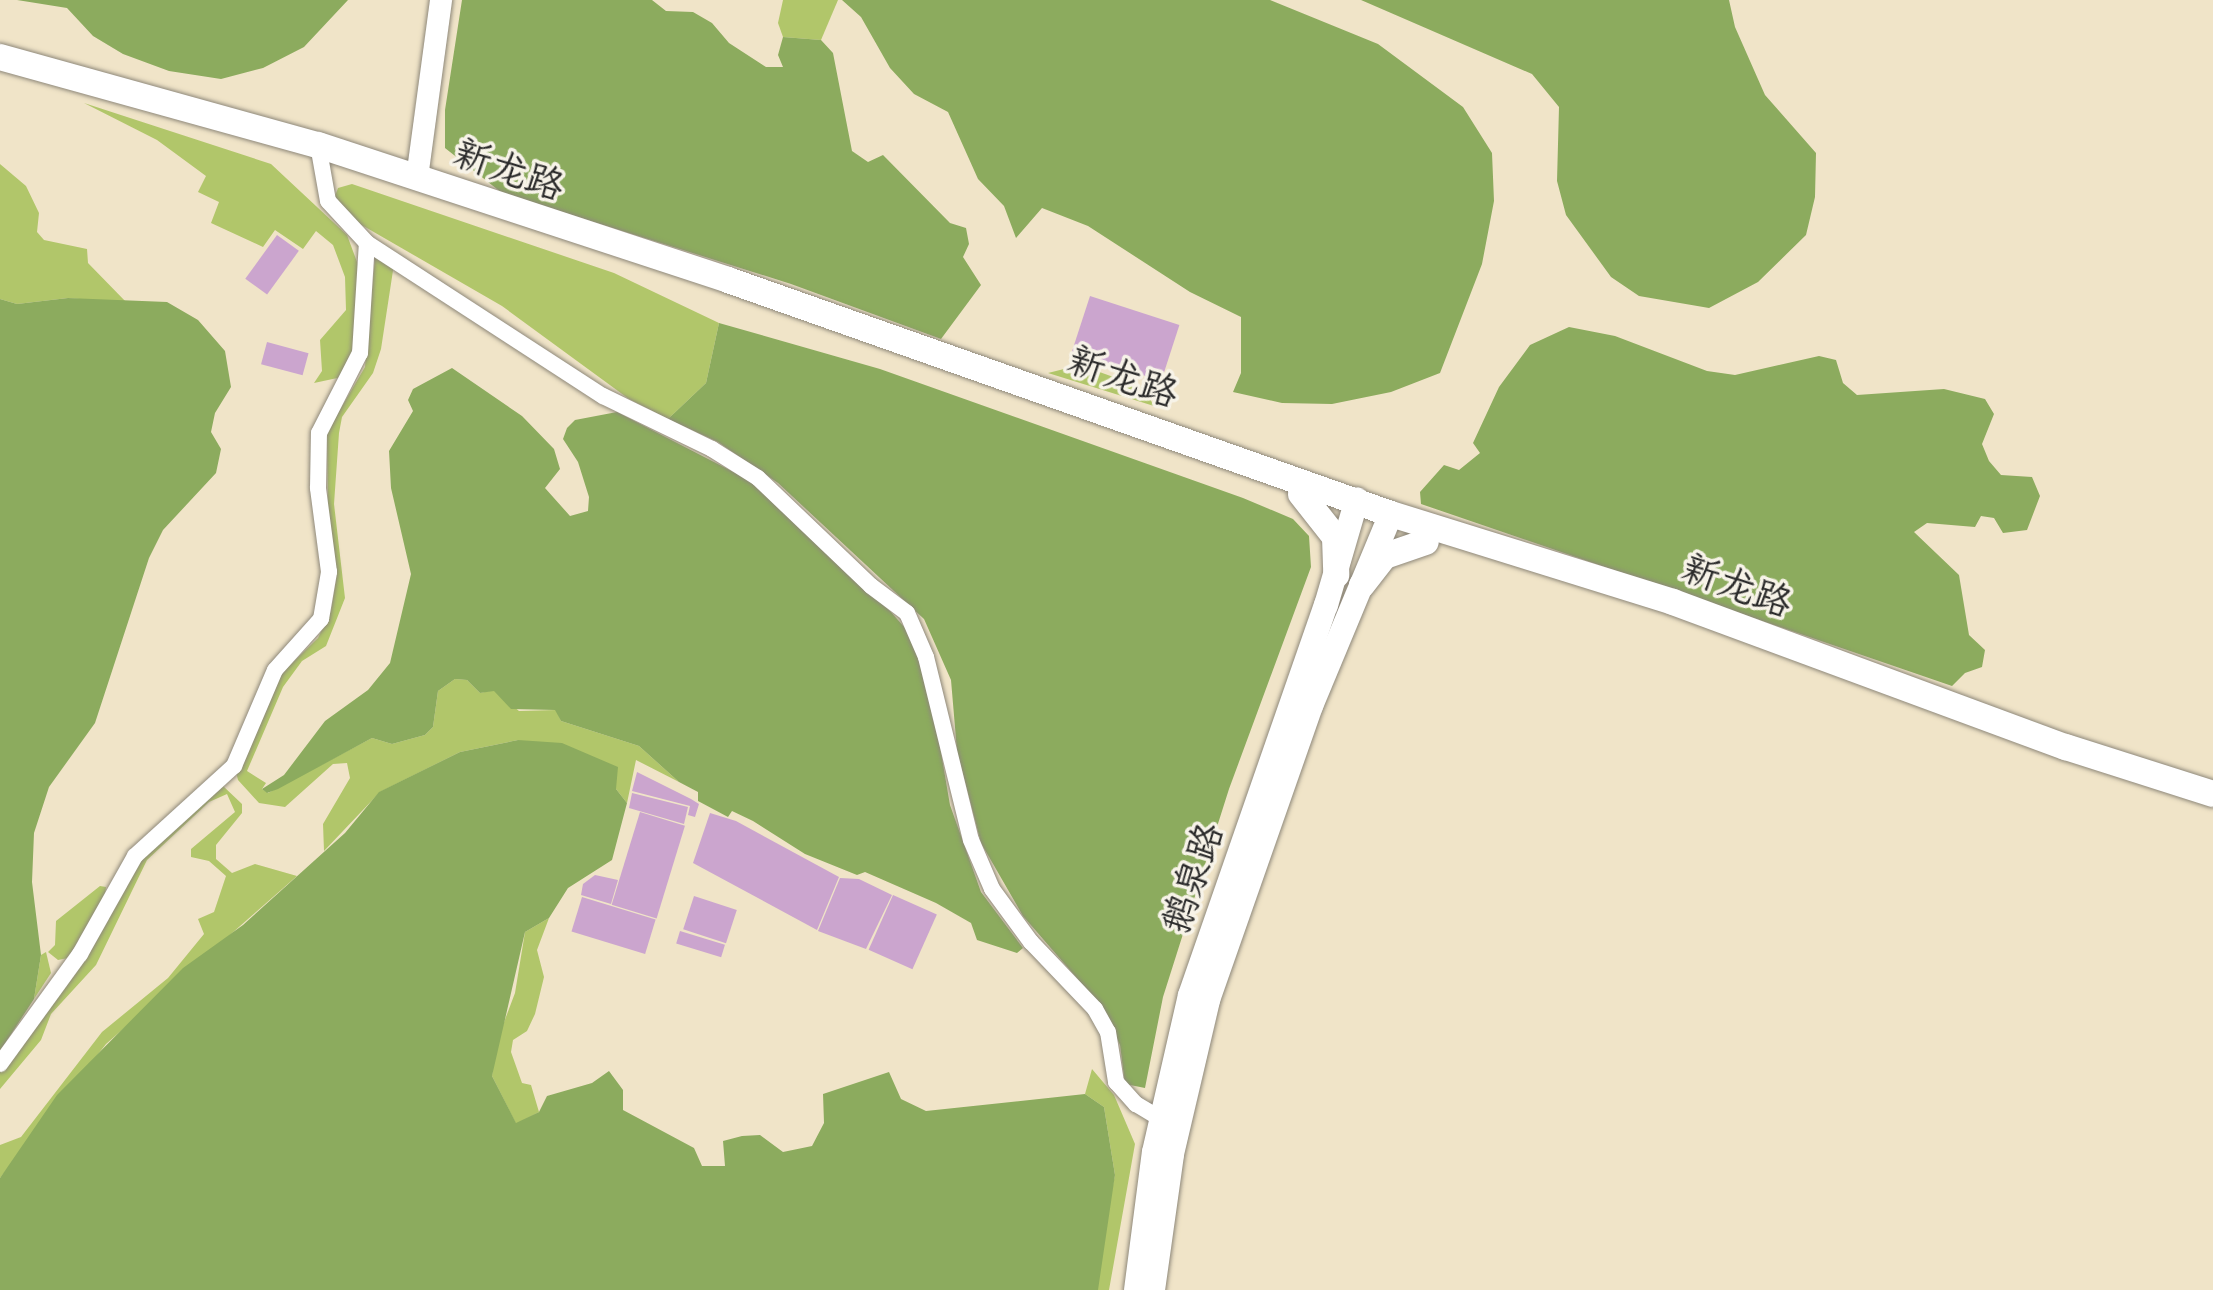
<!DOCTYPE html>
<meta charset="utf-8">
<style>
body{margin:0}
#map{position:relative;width:2213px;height:1290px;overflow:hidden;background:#f0e4c8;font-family:Caveat,"LXGW WenKai TC",sans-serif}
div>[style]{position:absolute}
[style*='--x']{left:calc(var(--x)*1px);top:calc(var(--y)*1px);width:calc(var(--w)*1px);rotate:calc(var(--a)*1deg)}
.green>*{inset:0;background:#b1c66a}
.forest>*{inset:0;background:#8cab5e}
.building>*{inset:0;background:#cba5ce;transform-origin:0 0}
.roads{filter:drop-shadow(0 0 2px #8e887a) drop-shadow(0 0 2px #8e887a)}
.minor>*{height:16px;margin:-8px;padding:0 8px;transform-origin:8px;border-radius:8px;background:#fff}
.tertiary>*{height:22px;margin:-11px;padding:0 11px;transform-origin:11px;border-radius:11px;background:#fff}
.secondary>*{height:24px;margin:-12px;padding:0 12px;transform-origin:12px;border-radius:12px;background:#fff}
.primary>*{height:26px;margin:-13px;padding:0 13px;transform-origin:13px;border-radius:13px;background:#fff}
span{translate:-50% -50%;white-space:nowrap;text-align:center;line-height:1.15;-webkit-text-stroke:7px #f7f3e8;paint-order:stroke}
.street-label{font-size:38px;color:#2b2b2b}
</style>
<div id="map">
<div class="green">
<i style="clip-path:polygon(783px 0,838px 0,821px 40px,783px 37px,778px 23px)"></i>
<i style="clip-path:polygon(84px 103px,271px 164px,347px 235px,360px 270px,353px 349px,342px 377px,314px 383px,322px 371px,320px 340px,346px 310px,345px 277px,333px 245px,316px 231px,303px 249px,275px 230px,263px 247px,211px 223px,219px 202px,198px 192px,206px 176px,157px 140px)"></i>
<i style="clip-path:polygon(0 164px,26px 186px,39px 213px,37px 232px,44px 240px,87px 249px,88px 263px,127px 303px,68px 298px,17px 304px,0 299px)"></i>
<i style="clip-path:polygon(352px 184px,614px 273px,719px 323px,706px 383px,668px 419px,629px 399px,502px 306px,353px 220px,335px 196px,338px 188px)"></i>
<i style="clip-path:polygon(375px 258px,394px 264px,381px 349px,373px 373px,342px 417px,339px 433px,334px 504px,345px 598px,326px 646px,302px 661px,283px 687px,247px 771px,266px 783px,262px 789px,268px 793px,372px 738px,392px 744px,425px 735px,433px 727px,438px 691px,455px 679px,467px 680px,480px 693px,494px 690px,519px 711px,556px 710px,561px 721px,639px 746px,679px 782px,636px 760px,627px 803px,616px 789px,518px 740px,460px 752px,380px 792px,324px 851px,323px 824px,350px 778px,347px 763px,333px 764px,285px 807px,259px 803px,238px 780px,236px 772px,278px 677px,318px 638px,331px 611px,337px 574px,328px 509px,327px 432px,365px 367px)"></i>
<i style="clip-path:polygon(1080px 365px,1144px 388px,1154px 406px,1048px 373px)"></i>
<i style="clip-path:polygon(223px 786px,242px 804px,242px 813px,216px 845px,216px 859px,232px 873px,255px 864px,297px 876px,106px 1044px,0 1178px,0 1145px,21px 1137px,102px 1032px,168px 978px,204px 934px,198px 919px,214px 912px,226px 876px,209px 861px,191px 857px,191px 849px,235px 812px,227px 794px,209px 802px,147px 860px,96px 965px,51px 1014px,41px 1040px,0 1089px,0 1071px,143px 854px)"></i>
<i style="clip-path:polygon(100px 886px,106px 887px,105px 895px,68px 958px,58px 960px,48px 952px,55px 945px,56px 921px)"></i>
<i style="clip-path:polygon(549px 918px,537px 950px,544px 977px,535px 1014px,527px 1031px,513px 1040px,511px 1052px,522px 1083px,531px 1085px,539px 1112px,516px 1124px,492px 1076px,495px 1046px,515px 993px,525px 932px)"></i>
<i style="clip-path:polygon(46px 952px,51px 973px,34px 999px,41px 955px)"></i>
<i style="clip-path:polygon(1092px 1069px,1114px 1095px,1135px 1144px,1109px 1290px,1098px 1290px,1098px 1259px,1115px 1175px,1104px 1107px,1085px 1094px)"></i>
</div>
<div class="forest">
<i style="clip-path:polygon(17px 0,348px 0,304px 47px,263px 68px,221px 79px,169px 71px,123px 54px,93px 36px,67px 8px)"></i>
<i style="clip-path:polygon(462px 0,652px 0,666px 11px,693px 12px,712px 23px,729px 43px,766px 67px,783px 67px,778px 55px,783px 37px,821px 40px,833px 53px,852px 151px,868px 162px,883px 155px,950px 223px,966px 228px,969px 244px,963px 257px,981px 285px,941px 339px,791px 284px,502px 193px,445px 148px,445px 110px)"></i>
<i style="clip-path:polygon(842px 0,1270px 0,1378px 44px,1463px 107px,1492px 153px,1494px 201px,1482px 264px,1440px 373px,1391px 392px,1332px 404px,1282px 403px,1233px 392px,1241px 373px,1241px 317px,1190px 292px,1088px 226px,1042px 208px,1016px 238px,1004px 206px,978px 179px,948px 112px,914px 94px,890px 68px,861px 17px)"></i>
<i style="clip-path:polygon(1361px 0,1729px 0,1735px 27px,1765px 95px,1816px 153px,1815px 197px,1806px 235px,1758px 282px,1709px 308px,1639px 296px,1611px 277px,1566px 215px,1557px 181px,1559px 107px,1532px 74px)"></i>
<i style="clip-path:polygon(68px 298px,167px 302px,198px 320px,225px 351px,231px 387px,215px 413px,211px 432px,221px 449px,216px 473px,163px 530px,149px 558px,95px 723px,49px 787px,34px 833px,32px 882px,41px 955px,34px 999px,0 1051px,0 299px,17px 304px)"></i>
<i style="clip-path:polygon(719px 323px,880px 369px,1243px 498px,1293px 519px,1309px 536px,1311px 567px,1229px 789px,1163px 997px,1145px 1088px,1125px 1084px,1120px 1045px,1102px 1007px,1023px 916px,981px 843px,957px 751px,951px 680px,924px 619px,778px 483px,718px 442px,668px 419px,706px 383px)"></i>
<i style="clip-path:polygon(1569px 327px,1615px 336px,1707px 371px,1735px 375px,1819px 356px,1836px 360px,1843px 383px,1857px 395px,1944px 389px,1985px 399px,1994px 414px,1982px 444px,1989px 461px,2001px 475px,2032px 477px,2040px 496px,2027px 530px,2003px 533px,1994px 518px,1981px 516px,1975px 527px,1927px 523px,1914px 532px,1959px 575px,1969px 635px,1985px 650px,1982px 667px,1965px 673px,1952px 686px,1421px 504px,1420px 492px,1444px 465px,1459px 470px,1480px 453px,1473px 443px,1499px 387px,1530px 345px)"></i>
<i style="clip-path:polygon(452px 368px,522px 416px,554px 449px,560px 469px,545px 488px,570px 516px,588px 511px,589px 497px,578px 462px,563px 439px,567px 428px,575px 420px,617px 412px,747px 479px,891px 612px,912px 636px,936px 723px,950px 805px,981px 892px,1023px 948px,1017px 953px,977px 940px,971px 923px,936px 903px,865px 872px,857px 875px,805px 854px,753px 821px,732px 811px,728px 817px,698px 801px,698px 792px,679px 782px,639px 746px,561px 721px,555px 710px,511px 709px,494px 691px,480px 693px,467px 680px,455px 679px,438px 691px,433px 727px,425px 735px,392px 744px,372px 738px,278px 789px,267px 793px,262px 789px,284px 775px,325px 721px,368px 690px,390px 663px,411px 574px,391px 488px,389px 451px,413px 411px,408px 400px,413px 389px)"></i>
<i style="clip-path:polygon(518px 740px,562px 743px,618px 767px,616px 789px,627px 803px,612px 860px,568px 888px,549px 918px,525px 932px,492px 1076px,516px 1123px,539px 1112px,547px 1096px,592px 1083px,609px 1071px,623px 1090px,623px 1110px,694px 1148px,702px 1166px,725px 1166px,723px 1141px,742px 1136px,760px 1135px,783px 1152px,812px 1146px,824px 1123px,823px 1094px,889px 1072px,901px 1099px,926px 1111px,1085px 1094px,1104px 1107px,1115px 1175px,1098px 1290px,0 1290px,0 1178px,57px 1095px,183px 968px,243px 925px,345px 833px,379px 792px,460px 752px)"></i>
</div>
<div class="building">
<i style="left:277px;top:235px;width:27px;height:54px;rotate:36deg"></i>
<i style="left:1090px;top:296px;width:94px;height:59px;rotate:18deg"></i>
<i style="left:267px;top:342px;width:43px;height:23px;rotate:15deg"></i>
<i style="clip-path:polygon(637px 772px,691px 799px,699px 804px,695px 817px,688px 815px,690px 806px,632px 791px)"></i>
<i style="clip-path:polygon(632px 793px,688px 807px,684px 824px,629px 808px)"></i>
<i style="left:640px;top:812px;width:47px;height:97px;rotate:17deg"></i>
<i style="clip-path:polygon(710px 813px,736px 821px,839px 877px,817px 930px,693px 863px)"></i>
<i style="clip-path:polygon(595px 875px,618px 880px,611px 904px,581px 895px,583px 884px)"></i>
<i style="clip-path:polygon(840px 878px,859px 879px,892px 895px,866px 949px,818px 931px)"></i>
<i style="left:893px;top:895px;width:48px;height:60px;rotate:24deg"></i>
<i style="left:694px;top:896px;width:45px;height:35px;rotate:18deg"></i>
<i style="left:582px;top:897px;width:77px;height:36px;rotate:17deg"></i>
<i style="left:680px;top:931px;width:47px;height:13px;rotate:17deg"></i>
</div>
<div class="roads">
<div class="minor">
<i style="--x:367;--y:243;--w:281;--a:33"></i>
<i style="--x:603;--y:396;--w:121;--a:25.9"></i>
<i style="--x:712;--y:449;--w:54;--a:32.2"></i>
<i style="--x:758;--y:478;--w:156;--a:43.7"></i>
<i style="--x:871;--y:586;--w:45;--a:36.9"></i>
<i style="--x:907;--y:613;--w:48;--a:66.6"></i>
<i style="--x:926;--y:657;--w:188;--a:76.2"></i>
<i style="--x:971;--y:840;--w:53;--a:66.8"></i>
<i style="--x:992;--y:889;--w:66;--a:53.7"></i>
<i style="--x:1031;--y:942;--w:93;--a:46.3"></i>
<i style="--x:1095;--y:1009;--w:26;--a:61"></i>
<i style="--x:1108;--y:1032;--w:51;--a:80.9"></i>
<i style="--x:1116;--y:1082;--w:30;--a:48"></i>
<i style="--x:1136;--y:1104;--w:29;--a:31"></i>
<i style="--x:0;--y:1064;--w:136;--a:-54"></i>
<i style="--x:80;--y:954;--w:112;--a:-60.7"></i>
<i style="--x:135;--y:856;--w:134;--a:-42.3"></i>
<i style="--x:234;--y:766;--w:104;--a:-66.9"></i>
<i style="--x:275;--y:670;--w:69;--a:-48"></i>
<i style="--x:321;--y:619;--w:48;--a:-80.3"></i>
<i style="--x:329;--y:572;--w:85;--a:-97.5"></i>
<i style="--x:318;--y:488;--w:55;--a:-89"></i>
<i style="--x:319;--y:433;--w:90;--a:-62.9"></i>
<i style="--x:360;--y:353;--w:110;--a:-86.4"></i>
<i style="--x:367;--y:243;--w:57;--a:-132.9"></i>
<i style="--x:328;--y:201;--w:57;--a:-100.1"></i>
</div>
<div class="tertiary">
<i style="--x:417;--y:178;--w:180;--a:-82.3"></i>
</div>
<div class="secondary">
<i style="--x:1136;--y:1290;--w:139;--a:-82.6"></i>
<i style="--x:1154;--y:1152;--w:161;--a:-77.1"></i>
<i style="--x:1190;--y:995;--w:413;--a:-70.8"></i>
<i style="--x:1326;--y:605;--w:110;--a:-73.7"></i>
<i style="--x:1153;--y:1290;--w:137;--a:-82"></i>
<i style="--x:1172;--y:1154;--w:158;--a:-76.8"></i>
<i style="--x:1208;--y:1000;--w:312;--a:-70.7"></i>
<i style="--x:1311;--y:706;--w:208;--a:-67.4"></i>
</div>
<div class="primary">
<i style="--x:0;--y:57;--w:330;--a:15.5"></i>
<i style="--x:318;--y:145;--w:432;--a:18.2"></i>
<i style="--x:728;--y:280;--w:703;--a:19.44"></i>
<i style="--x:1391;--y:514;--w:295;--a:17.3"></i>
<i style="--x:1673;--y:602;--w:419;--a:20.3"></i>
<i style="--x:2066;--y:747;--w:154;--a:17.7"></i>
<i style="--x:1301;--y:494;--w:55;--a:51.7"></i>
<i style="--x:1335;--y:537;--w:38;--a:88"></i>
<i style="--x:1362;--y:585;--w:37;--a:-52"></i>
<i style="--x:1385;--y:556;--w:43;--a:-18.9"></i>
</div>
</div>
<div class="street-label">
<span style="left:509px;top:170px;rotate:19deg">新龙路</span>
<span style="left:1123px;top:377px;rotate:19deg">新龙路</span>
<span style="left:1737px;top:586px;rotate:20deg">新龙路</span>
<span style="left:1193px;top:878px;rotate:-71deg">鹅泉路</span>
</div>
</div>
